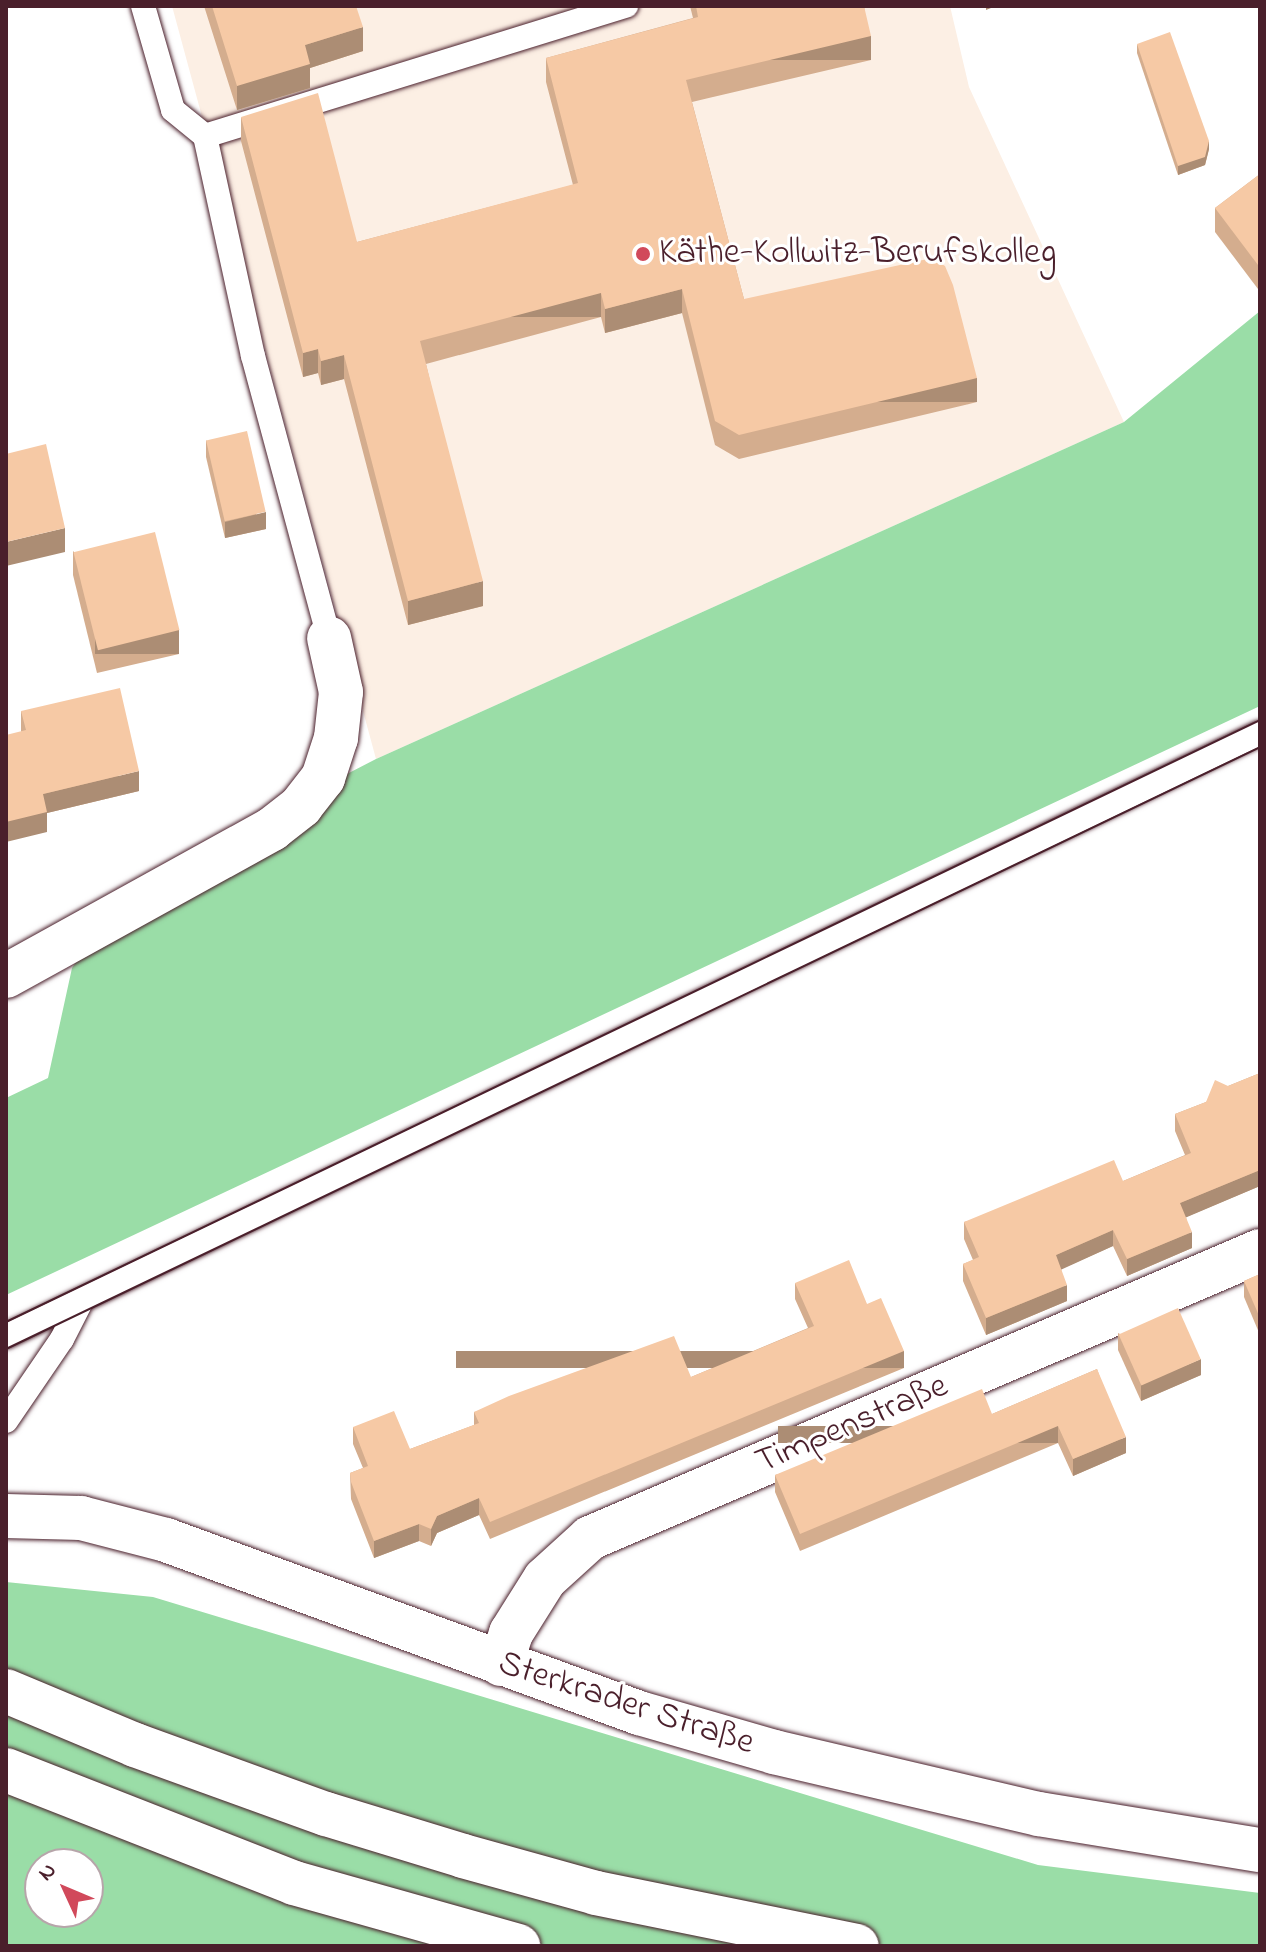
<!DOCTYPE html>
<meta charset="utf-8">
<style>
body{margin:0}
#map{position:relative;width:1266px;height:1952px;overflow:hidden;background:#fff;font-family:"Indie Flower",sans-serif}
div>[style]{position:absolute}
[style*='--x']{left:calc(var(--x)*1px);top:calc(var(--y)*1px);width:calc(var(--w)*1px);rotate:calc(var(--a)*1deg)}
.built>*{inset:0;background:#fcefe4}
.green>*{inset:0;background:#9adda7}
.roads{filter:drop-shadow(0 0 2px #4a1f2b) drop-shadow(0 0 2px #4a1f2b)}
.lane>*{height:24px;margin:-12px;padding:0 12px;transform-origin:12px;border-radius:12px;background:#fff}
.street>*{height:44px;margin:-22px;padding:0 22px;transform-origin:22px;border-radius:22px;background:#fff}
.secondary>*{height:44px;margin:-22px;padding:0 22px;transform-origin:22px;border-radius:22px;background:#fff}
.highway>*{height:44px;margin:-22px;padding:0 22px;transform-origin:22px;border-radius:22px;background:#fff}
.tram>*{height:2px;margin:-1px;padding:0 1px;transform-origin:1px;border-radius:1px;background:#4a1f2b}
.wall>*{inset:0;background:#d4ad8e}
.shaded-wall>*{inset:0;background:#ac8d74;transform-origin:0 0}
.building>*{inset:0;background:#f6c9a5;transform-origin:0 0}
.dots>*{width:22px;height:22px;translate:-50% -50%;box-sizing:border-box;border:4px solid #fff;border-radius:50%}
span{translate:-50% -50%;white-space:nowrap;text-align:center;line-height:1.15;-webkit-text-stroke:6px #fff;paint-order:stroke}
.poi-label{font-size:36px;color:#4a1f2b}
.left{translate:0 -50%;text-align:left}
.street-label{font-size:36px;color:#4a1f2b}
.frame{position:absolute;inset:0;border:8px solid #4a1f2b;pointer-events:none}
.north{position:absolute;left:24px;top:1848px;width:80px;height:80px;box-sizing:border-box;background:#fff;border:2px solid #b7a5aa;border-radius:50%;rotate:314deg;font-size:22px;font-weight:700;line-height:32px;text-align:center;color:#4a1f2b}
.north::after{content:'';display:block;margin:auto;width:28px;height:36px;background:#d1495b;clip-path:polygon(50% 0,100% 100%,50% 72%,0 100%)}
</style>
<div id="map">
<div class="built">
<i style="clip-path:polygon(172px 6px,950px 6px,969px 87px,1124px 422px,376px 759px)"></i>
</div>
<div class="green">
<i style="clip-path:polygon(1260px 311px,1260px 706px,6px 1295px,6px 1098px,48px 1078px,72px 968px,124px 889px,376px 759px,1124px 422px)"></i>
<i style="clip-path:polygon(evenodd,6px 1582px,153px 1597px,1038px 1865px,1260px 1893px,1260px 1946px,12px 1946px,6px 1944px,6px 1582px,40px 1864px,88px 1864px,88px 1912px,40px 1912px,40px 1864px)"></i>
</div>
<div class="roads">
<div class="lane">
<i style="--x:143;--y:6;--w:108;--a:73.9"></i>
<i style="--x:173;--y:110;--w:41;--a:39.1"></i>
<i style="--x:205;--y:136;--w:225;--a:77.7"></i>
<i style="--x:253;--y:356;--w:292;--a:74.9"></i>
<i style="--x:205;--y:136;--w:441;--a:-17.2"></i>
<i style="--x:6;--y:1336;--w:1391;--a:-25.68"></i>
<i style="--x:6;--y:1421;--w:99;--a:-55.7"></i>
<i style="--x:62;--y:1339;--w:44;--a:-62.9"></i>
</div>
<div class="street">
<i style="--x:6;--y:976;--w:304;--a:-28.9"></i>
<i style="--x:272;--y:829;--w:37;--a:-38"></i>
<i style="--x:301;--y:806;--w:36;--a:-52"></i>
<i style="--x:323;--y:778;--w:42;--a:-72"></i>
<i style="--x:336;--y:738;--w:46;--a:-83.8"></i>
<i style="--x:341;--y:692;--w:55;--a:-102.5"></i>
<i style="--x:501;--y:1664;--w:33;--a:-72"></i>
<i style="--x:511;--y:1633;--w:64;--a:-57.8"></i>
<i style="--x:545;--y:1579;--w:61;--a:-42.3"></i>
<i style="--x:590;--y:1538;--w:729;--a:-23.19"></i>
</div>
<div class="secondary">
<i style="--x:6;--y:1516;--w:75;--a:1.5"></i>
<i style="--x:81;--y:1518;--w:88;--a:14.5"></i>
<i style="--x:166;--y:1540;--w:504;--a:20.09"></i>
<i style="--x:639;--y:1713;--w:141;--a:16.1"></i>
<i style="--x:774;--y:1752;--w:272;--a:13.2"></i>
<i style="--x:1039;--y:1814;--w:224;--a:9.3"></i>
</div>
<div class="highway">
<i style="--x:6;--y:1691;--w:140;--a:22.7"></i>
<i style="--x:135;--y:1745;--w:203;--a:19.9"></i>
<i style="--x:326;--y:1814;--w:143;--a:17"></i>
<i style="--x:463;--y:1856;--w:138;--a:15.5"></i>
<i style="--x:596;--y:1893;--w:266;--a:11.5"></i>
<i style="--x:6;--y:1770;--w:309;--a:21.4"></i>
<i style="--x:294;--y:1883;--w:233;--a:15.7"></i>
</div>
</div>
<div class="tram">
<i style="--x:6;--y:1322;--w:1391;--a:-25.64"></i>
<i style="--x:6;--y:1349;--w:1391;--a:-25.64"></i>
</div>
<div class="wall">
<i style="clip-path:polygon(204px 6px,359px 6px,356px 7px,363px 51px,310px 68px,310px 88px,237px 110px)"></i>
<i style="clip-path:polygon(690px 6px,864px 6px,871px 60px,692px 102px,744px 299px,977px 402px,739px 459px,715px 445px,682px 313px,605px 333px,601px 317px,426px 364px,483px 606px,408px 625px,344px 379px,321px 385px,318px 373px,303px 377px,241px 141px,241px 117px,357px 242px,573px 185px,546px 82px,546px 58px,693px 18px)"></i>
<i style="clip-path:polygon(1137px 44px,1209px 149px,1205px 165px,1178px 175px,1137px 53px)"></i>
<i style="clip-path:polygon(1260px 174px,1260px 288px,1258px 289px,1215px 232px,1215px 208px)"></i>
<i style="clip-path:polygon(206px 440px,266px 529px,225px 538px,206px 457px)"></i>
<i style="clip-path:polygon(73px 551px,179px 654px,97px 673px,73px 575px)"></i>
<i style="clip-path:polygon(21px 711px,139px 791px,47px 813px,47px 832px,21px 731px)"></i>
<i style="clip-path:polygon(1260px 1073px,1260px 1186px,1186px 1217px,1192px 1248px,1127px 1276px,1113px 1246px,1061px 1269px,1067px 1301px,986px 1335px,963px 1281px,963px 1264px,973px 1260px,964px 1239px,964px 1222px,1123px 1181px,1185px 1155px,1175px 1131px,1175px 1114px,1206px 1102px,1228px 1086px)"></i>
<i style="clip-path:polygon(1260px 1274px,1260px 1335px,1244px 1297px,1244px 1281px)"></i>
<i style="clip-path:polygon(795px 1283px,867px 1304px,904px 1368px,490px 1539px,479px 1515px,437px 1533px,431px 1546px,419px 1541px,374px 1558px,351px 1499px,350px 1473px,363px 1468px,353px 1444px,353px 1427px,410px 1449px,474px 1425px,474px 1412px,691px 1377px,808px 1328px,795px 1299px)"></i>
<i style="clip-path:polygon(1118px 1333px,1201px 1375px,1141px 1401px,1118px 1350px)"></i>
<i style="clip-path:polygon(1097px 1369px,1126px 1453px,1073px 1476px,1058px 1443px,800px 1551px,775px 1492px,775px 1475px,992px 1414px)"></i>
</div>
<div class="shaded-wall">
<i style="clip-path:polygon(986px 6px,996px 6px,986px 10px)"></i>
<i style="clip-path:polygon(363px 27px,363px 51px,310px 68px,310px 88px,237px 110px,237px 86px,305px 45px)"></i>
<i style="left:871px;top:36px;width:24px;height:190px;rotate:90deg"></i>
<i style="clip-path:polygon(1209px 141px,1209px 149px,1205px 165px,1178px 175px,1178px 166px)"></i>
<i style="left:1260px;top:264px;width:24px;height:2px;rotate:90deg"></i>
<i style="clip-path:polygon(682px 289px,682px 313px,605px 333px,605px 309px)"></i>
<i style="left:601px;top:293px;width:24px;height:187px;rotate:90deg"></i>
<i style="clip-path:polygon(318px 349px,318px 373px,303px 377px,303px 353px)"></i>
<i style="clip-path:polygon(344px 355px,344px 379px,321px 385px,321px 361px)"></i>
<i style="left:977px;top:378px;width:24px;height:245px;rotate:90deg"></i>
<i style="clip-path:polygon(266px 512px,266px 529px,225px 538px,225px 522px)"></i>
<i style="clip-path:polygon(65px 528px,65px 552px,6px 566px,6px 542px)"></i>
<i style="clip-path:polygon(483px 581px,483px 606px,408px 625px,408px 601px)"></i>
<i style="left:179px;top:630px;width:24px;height:84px;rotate:90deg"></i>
<i style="clip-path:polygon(139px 771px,139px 791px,47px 813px,47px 832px,6px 842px,6px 822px,43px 794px)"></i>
<i style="clip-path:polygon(1260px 1170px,1260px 1186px,1180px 1220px,1180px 1203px)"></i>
<i style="clip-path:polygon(1113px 1230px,1113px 1246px,1056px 1272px,1056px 1255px)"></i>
<i style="clip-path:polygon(1192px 1232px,1192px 1248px,1127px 1276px,1127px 1259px)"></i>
<i style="clip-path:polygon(1067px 1285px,1067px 1301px,986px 1335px,986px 1318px)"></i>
<i style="left:904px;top:1351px;width:17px;height:448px;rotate:90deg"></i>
<i style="clip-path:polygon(1201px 1359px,1201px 1375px,1141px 1401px,1141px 1384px)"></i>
<i style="left:1058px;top:1426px;width:17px;height:280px;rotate:90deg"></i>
<i style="clip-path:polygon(1126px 1437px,1126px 1453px,1073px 1476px,1073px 1459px)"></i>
<i style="clip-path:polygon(479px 1498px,479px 1515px,437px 1533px,431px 1546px,431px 1529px,437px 1516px)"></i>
<i style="clip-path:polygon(419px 1524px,419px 1541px,374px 1558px,374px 1541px)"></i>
</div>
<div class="building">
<i style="clip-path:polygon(212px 6px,356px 6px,363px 27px,305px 45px,310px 64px,237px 86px)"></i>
<i style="clip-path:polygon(696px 6px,864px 6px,871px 36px,686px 80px,744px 299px,932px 258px,945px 266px,953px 285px,977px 378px,739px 435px,715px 421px,682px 289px,605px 309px,601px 293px,420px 341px,483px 581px,408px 601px,344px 355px,321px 361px,318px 349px,303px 353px,241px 117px,318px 93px,357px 242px,578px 183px,546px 58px,698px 17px)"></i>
<i style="clip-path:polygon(1170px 32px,1209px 141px,1205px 157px,1178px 166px,1137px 44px)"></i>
<i style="clip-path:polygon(1260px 174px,1260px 264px,1258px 265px,1215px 208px)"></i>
<i style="left:247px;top:431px;width:83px;height:42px;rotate:77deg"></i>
<i style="clip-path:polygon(46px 444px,65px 528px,6px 542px,6px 454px)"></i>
<i style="left:155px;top:532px;width:101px;height:84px;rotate:76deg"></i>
<i style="clip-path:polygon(120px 688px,139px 771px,43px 794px,47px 812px,6px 822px,6px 735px,26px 730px,21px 711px)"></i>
<i style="clip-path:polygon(1260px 1073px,1260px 1170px,1180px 1203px,1192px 1232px,1127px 1259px,1113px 1230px,1056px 1255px,1067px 1285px,986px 1318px,963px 1264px,979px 1257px,964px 1222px,1114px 1160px,1123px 1181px,1191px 1153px,1175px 1114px,1206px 1102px,1215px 1080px,1228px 1086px)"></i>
<i style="clip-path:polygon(849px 1260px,867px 1304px,881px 1298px,904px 1351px,490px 1522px,479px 1498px,437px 1516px,431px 1529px,419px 1524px,374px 1541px,351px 1482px,350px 1473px,368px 1466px,353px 1427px,394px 1411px,410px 1449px,479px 1423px,474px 1412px,509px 1396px,674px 1336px,691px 1377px,814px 1326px,795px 1283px)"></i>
<i style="clip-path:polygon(1260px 1274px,1260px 1318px,1244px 1281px)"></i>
<i style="left:1178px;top:1308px;width:56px;height:65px;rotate:66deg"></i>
<i style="clip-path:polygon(1097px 1369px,1126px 1437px,1073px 1459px,1058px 1426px,800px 1534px,775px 1475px,982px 1389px,992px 1414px)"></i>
</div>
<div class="dots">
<i style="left:643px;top:254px;background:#d1495b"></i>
</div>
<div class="poi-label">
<span class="left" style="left:659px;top:254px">Käthe-Kollwitz-Berufskolleg</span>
</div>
<div class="street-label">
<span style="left:852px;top:1425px;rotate:-23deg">Timpenstraße</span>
<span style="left:626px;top:1704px;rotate:18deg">Sterkrader Straße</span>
</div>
<div class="frame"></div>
<div class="north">N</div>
</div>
